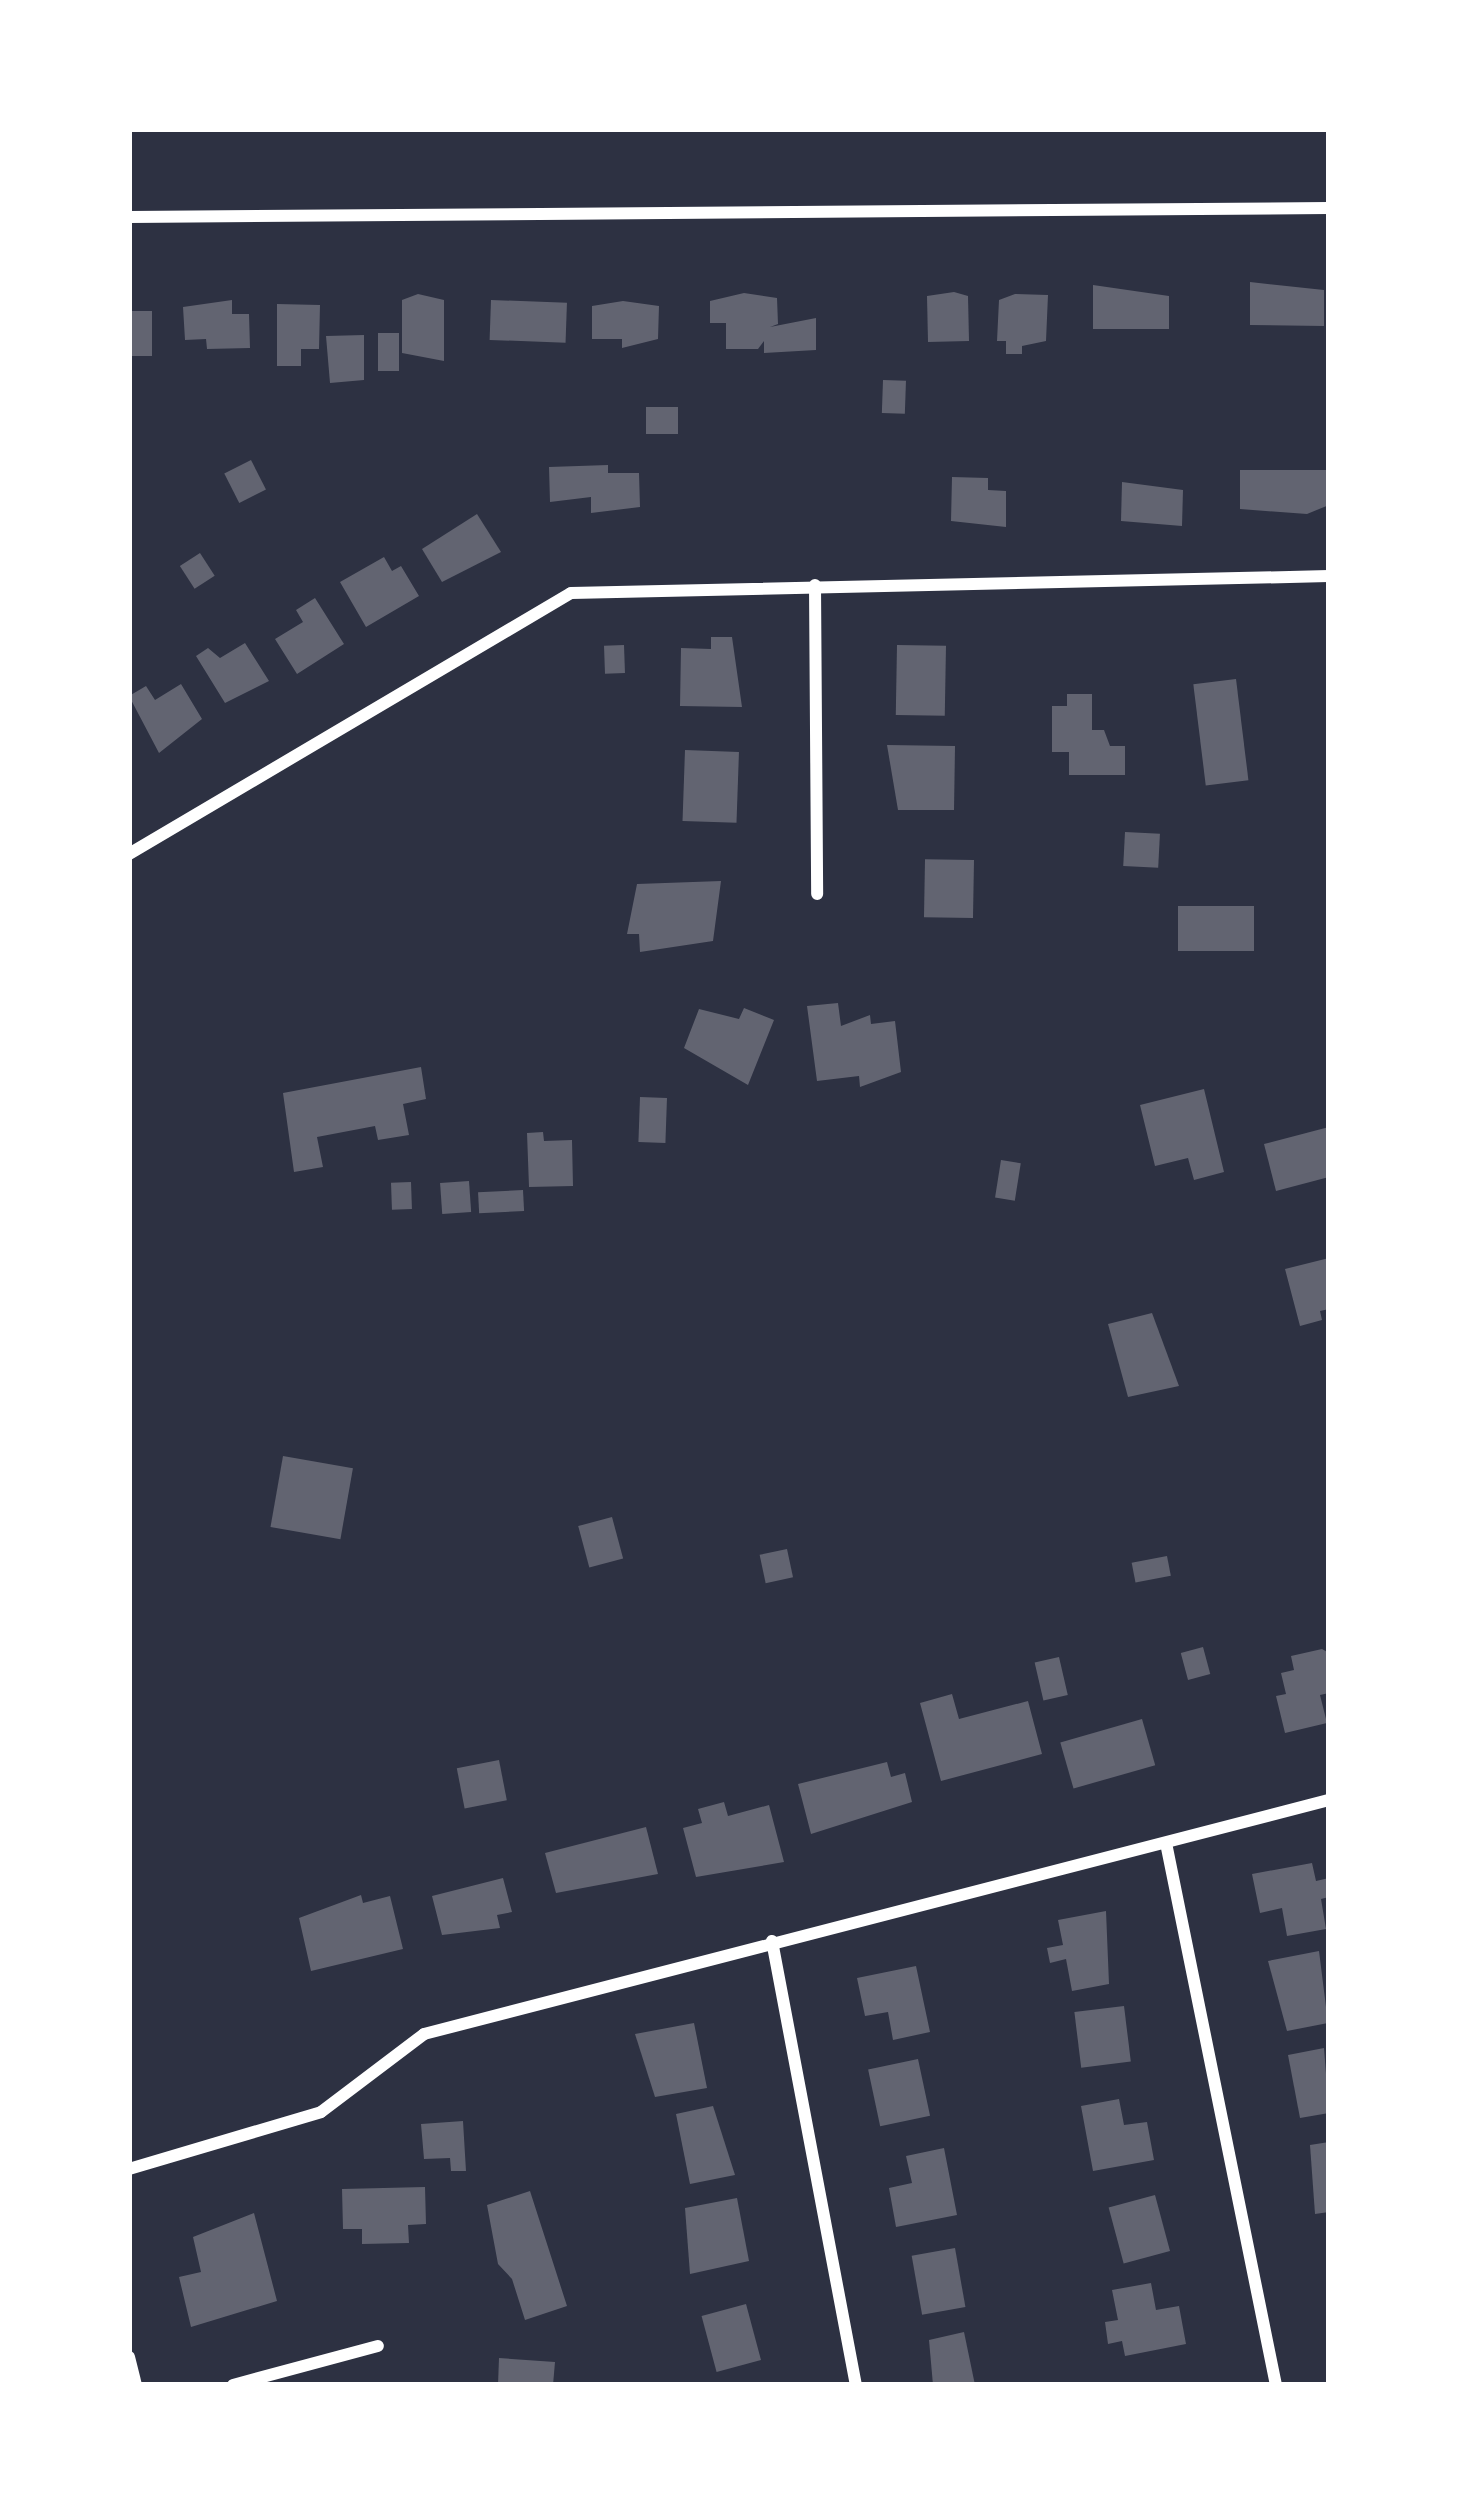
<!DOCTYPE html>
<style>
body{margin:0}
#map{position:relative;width:1458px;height:2514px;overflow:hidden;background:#2d3142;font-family:"Fira Sans",sans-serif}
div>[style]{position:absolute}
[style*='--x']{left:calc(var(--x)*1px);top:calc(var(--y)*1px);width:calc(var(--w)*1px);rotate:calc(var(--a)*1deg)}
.building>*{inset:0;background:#626471;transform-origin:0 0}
.minor>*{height:12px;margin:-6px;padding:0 6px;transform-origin:6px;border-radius:6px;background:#fff}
span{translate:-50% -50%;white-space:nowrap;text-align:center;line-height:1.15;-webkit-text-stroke:12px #fff;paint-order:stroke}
.frame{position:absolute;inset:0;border:132px solid #fff;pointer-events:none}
</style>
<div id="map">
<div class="building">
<i style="clip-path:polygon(1250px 282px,1324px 290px,1324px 326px,1250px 325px)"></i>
<i style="clip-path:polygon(1093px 285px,1169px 296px,1169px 329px,1093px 329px)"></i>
<i style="clip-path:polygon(954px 292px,968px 296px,969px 341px,928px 342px,927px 296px)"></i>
<i style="clip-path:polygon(744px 293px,777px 298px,778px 324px,770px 327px,816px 318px,816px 350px,764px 353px,764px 341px,758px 349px,726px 349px,726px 323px,710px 323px,710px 301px)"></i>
<i style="clip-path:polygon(418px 294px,444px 300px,444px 361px,402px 353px,402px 300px)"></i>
<i style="clip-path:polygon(1015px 294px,1048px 295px,1046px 341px,1022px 346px,1022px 354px,1006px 354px,1006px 341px,997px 341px,999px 300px)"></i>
<i style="clip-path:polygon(232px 300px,232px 314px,249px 314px,250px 348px,207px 349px,206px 339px,185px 340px,183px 307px)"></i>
<i style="left:491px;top:300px;width:76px;height:40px;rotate:2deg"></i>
<i style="clip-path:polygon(623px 301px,659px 306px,658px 339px,622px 348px,622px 339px,592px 339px,592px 306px)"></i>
<i style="clip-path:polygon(277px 304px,320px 305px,319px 349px,301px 349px,301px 366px,277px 366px)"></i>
<i style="left:131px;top:311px;width:21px;height:45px"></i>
<i style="left:378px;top:333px;width:21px;height:38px"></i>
<i style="clip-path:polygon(364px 335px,364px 380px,330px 383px,326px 336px)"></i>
<i style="left:883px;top:380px;width:23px;height:33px;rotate:2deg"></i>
<i style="left:646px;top:407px;width:32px;height:27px"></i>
<i style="left:251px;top:460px;width:33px;height:30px;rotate:63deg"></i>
<i style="clip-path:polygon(608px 465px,608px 473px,639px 473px,640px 507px,591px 513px,591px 497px,550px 502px,549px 467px)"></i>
<i style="clip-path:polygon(1240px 470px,1329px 470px,1329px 505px,1307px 514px,1240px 509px)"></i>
<i style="clip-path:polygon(952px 477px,988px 478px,988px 490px,1006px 491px,1006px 527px,951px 521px)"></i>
<i style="clip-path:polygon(1122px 482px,1183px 490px,1182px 526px,1121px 521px)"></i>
<i style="clip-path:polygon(477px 514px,501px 552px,442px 582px,422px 549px)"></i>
<i style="left:200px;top:553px;width:27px;height:24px;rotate:57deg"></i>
<i style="clip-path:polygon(384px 557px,392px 571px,401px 566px,419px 596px,366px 627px,340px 582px)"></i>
<i style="clip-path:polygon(315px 598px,344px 644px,297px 674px,275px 639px,303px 622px,296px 610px)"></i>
<i style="clip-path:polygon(711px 637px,732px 637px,742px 707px,680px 706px,681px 648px,711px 649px)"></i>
<i style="clip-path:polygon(245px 643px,269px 681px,225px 703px,196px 656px,208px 648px,220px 658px)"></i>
<i style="left:624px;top:645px;width:28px;height:20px;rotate:88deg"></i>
<i style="left:897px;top:645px;width:49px;height:70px;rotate:1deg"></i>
<i style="left:1236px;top:679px;width:102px;height:43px;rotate:83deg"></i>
<i style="clip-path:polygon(181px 684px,202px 719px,159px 753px,129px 696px,146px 686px,155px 700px)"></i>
<i style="clip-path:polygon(1067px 694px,1092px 694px,1092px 730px,1104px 730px,1110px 746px,1125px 746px,1125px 775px,1069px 775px,1069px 752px,1052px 752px,1052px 706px,1067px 706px)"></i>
<i style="clip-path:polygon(887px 745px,955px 746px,954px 810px,898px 810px)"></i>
<i style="left:685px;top:750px;width:54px;height:71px;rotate:2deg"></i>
<i style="left:1125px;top:832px;width:35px;height:34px;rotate:3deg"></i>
<i style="left:974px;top:860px;width:58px;height:49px;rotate:91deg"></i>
<i style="clip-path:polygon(721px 881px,713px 941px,640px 952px,639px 934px,627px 934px,637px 884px)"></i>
<i style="left:1178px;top:906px;width:76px;height:45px"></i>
<i style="clip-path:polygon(838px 1003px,841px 1026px,870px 1015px,871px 1024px,895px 1021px,901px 1072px,860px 1087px,859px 1076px,817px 1081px,807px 1006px)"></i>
<i style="clip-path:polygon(744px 1008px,774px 1020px,748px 1085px,684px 1048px,699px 1009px,739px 1019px)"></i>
<i style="clip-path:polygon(421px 1067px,426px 1099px,403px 1104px,409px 1135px,378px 1140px,375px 1126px,317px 1137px,323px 1167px,294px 1172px,283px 1093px)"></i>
<i style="clip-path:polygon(1204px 1089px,1224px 1172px,1194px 1180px,1188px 1158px,1155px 1166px,1140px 1105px)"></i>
<i style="left:640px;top:1097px;width:27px;height:45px;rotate:2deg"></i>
<i style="clip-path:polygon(1329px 1127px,1329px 1177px,1276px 1191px,1264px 1144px)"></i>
<i style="clip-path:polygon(543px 1132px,544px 1141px,572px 1140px,573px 1186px,529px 1187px,527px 1133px)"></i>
<i style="left:1001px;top:1160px;width:20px;height:38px;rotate:9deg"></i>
<i style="left:469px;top:1181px;width:31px;height:29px;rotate:86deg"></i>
<i style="left:411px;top:1182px;width:27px;height:20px;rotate:88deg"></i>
<i style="left:523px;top:1190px;width:21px;height:45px;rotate:87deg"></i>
<i style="clip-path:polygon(1329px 1258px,1329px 1309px,1320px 1311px,1322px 1320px,1300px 1326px,1285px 1269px)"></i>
<i style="clip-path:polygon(1152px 1313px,1179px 1386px,1128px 1397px,1108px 1324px)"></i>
<i style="left:283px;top:1456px;width:71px;height:72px;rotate:10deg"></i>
<i style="left:612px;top:1517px;width:43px;height:35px;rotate:75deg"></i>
<i style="left:787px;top:1549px;width:29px;height:28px;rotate:78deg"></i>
<i style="left:1167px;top:1556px;width:20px;height:36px;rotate:79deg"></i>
<i style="left:1203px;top:1647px;width:28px;height:23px;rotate:75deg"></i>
<i style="clip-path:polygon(1322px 1649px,1329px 1653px,1329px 1693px,1320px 1695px,1327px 1723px,1285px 1733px,1276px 1696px,1286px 1694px,1281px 1673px,1294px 1670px,1291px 1656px)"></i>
<i style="left:1059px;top:1657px;width:39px;height:25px;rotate:77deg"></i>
<i style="clip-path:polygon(952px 1694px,959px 1719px,1028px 1701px,1042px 1754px,941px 1781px,920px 1703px)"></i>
<i style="left:1142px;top:1719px;width:48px;height:85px;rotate:74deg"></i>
<i style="left:499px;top:1760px;width:41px;height:43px;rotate:79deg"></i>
<i style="clip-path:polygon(887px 1762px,891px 1777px,905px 1773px,912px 1802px,811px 1834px,798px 1784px)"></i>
<i style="clip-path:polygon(724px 1802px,728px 1816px,769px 1805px,784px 1862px,696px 1877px,683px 1828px,702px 1823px,698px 1809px)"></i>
<i style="clip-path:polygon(646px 1827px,658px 1874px,556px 1893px,545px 1853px)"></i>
<i style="clip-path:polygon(1312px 1863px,1316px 1881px,1329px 1878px,1329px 1897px,1321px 1899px,1326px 1929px,1287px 1936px,1282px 1908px,1260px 1913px,1252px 1874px)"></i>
<i style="clip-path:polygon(503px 1878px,512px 1912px,497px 1915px,500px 1928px,442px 1935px,432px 1896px)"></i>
<i style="clip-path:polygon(361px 1895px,363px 1903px,390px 1896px,403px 1949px,311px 1971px,299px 1918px)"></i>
<i style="clip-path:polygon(1106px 1911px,1109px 1984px,1072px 1991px,1066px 1959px,1050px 1963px,1047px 1948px,1063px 1945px,1058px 1920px)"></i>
<i style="clip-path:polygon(1319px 1951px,1328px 2023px,1287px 2031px,1268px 1961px)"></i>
<i style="clip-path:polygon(916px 1966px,930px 2032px,893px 2040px,888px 2012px,865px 2016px,857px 1978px)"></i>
<i style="left:1124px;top:2006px;width:56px;height:50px;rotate:83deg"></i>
<i style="clip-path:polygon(694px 2023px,707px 2088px,655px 2097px,635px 2034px)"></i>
<i style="clip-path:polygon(1324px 2048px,1329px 2113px,1300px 2118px,1288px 2055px)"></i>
<i style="left:918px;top:2059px;width:58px;height:51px;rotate:78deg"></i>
<i style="clip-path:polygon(1119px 2099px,1124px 2125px,1147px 2122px,1154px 2160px,1093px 2171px,1081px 2106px)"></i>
<i style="clip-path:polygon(713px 2106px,735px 2175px,690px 2184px,676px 2114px)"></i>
<i style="clip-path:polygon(463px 2121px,466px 2171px,451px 2171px,450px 2158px,424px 2159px,421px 2124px)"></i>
<i style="clip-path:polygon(1329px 2142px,1329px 2212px,1315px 2214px,1310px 2145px)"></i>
<i style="clip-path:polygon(944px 2148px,957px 2215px,896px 2227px,889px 2188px,912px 2183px,906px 2156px)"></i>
<i style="clip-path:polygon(425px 2187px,426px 2224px,408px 2225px,409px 2243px,362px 2244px,362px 2229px,343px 2229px,342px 2189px)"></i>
<i style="clip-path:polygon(530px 2191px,567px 2306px,525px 2320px,512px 2279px,498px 2264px,487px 2205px)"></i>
<i style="left:1155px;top:2195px;width:58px;height:48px;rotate:75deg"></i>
<i style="clip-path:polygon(737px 2198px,749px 2261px,690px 2274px,685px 2208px)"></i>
<i style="clip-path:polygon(254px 2213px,277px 2301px,191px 2327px,179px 2277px,201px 2272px,193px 2237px)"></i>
<i style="left:955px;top:2248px;width:60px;height:44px;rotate:80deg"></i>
<i style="clip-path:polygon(1151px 2283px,1156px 2310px,1179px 2306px,1186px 2344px,1125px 2356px,1122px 2341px,1108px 2344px,1105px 2322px,1118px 2320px,1112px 2290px)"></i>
<i style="left:746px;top:2304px;width:58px;height:46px;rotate:75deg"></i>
<i style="clip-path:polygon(964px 2332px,975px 2385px,933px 2385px,929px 2340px)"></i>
<i style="clip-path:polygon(499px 2358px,555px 2362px,553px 2385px,498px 2385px)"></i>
</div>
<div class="minor">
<i style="--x:129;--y:217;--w:1200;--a:-0.43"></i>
<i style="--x:815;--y:585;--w:309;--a:89.6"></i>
<i style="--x:129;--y:854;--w:513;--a:-30.56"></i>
<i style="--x:571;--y:593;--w:758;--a:-1.28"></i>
<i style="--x:1166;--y:1843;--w:553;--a:78.53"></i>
<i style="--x:772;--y:1941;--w:452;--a:79.3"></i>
<i style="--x:129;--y:2169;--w:200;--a:-16.5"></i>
<i style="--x:321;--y:2112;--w:129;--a:-37.1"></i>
<i style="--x:424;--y:2034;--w:935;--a:-14.5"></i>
<i style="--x:129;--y:2357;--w:29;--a:76"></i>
<i style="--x:233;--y:2385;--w:150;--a:-15.1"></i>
</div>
<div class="frame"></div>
</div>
